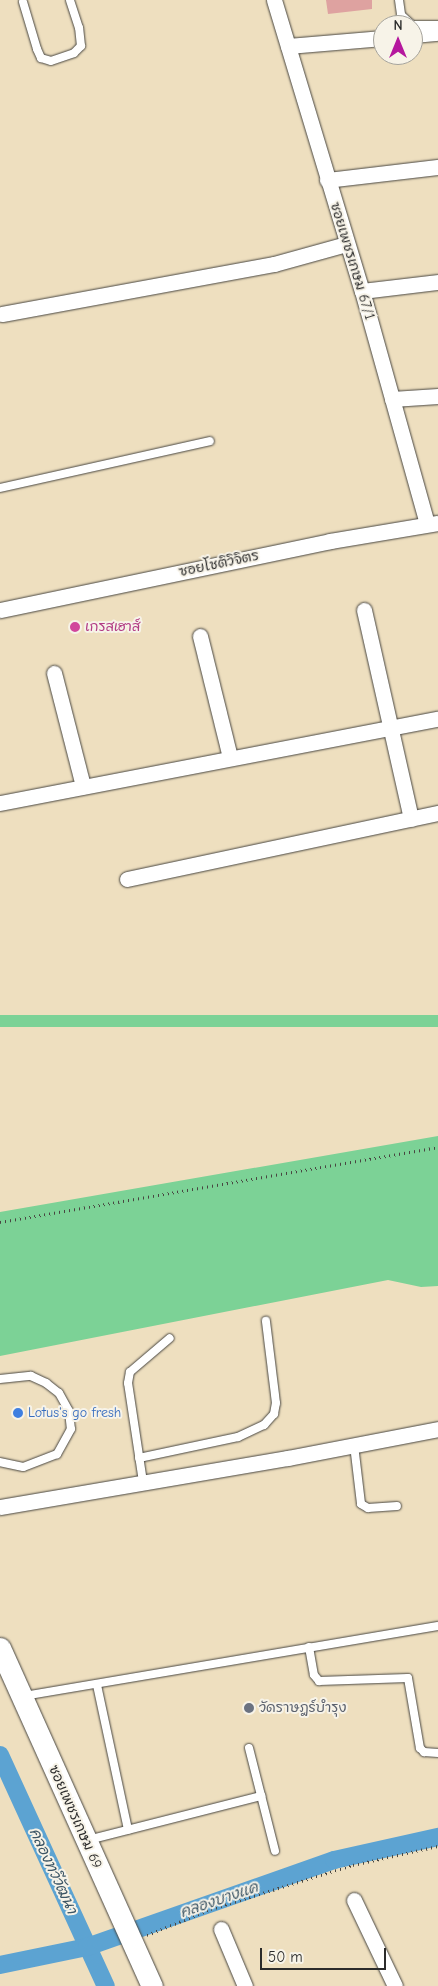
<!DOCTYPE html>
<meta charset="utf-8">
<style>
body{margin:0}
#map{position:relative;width:438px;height:1986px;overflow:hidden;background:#eedfbf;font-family:"Comic Neue","Playpen Sans Thai",sans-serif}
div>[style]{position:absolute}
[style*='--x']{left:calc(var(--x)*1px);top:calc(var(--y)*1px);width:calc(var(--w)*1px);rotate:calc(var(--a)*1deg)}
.green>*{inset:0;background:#7cd296;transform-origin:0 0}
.canal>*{height:18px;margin:-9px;padding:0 9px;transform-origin:9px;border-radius:9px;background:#5ca3d2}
.building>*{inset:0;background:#dea2a0}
.path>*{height:3px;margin-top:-1.5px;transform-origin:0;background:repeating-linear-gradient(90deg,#484641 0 1px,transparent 0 5px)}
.roads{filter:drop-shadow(0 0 1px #484641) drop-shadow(0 0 1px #484641)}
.service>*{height:8px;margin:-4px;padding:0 4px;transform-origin:4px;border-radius:4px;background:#fff}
.minor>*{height:15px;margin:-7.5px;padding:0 7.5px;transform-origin:7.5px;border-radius:7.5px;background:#fff}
.secondary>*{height:21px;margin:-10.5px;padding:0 10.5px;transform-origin:10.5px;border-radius:10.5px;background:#fff}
.dots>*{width:14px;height:14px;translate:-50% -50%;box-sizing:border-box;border:2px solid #f7f3e8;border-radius:50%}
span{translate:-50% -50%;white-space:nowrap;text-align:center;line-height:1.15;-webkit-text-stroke:4px #f7f3e8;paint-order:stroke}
.street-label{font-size:14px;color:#2b2b2b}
.hotel-label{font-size:14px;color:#b23c85}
.left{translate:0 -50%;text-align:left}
.shop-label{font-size:14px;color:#366cbe}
.worship-label{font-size:14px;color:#5b616d}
.water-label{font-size:15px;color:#3c5565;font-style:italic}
.north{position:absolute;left:373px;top:15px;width:50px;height:50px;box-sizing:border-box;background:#f7f3e8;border:1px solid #a5a39c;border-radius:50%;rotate:0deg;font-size:14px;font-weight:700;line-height:20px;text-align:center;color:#2b2b2b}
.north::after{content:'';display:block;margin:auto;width:18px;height:22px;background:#b5179e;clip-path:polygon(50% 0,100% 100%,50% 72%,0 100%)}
.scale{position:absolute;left:260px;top:1948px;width:126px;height:22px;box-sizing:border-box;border:2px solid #2b2b2b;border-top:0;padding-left:6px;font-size:15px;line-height:18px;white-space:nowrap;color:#2b2b2b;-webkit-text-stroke:4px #f7f3e8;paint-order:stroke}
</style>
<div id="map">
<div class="green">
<i style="left:438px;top:1015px;width:12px;height:445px;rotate:90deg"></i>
<i style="clip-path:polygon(438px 1136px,438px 1286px,421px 1287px,388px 1280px,0 1356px,0 1212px)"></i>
</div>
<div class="canal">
<i style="--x:0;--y:1755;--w:254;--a:65.4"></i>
<i style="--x:0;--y:1965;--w:89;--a:-11.7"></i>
<i style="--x:87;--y:1947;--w:262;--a:-19.4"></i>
<i style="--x:334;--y:1860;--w:107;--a:-12.5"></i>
</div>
<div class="building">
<i style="clip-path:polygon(326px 0,372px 0,372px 9px,328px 14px)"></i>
</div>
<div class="path">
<i style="--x:0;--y:1222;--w:444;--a:-9.7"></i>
<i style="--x:147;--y:1935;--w:69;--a:-22.1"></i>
<i style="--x:211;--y:1909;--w:149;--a:-17.2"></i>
<i style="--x:353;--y:1865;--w:87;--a:-12.6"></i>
</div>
<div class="roads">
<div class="service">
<i style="--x:399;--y:0;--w:15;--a:82"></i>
<i style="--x:401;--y:15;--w:15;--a:42"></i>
<i style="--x:23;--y:2;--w:49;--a:73.4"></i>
<i style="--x:37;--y:49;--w:10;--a:66"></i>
<i style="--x:41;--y:58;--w:10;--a:17"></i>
<i style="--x:51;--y:61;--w:24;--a:-19"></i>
<i style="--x:74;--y:53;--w:10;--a:-45"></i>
<i style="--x:81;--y:46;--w:18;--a:-96"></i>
<i style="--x:79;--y:28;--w:29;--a:-108"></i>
<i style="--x:413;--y:25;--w:25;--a:0"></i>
<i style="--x:0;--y:488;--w:215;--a:-12.6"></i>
<i style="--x:0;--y:1379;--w:31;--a:-6"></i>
<i style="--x:31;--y:1376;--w:17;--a:25"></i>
<i style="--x:46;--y:1383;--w:16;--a:38"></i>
<i style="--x:59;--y:1393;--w:21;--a:61"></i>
<i style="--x:69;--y:1411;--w:18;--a:84"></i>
<i style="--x:71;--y:1429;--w:29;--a:119"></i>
<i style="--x:57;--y:1454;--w:36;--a:159"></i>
<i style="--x:23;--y:1467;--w:24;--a:-168"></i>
<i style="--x:354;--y:1445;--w:59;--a:83.2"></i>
<i style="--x:361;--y:1504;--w:8;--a:30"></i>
<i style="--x:368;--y:1508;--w:29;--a:-4"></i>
<i style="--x:139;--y:1458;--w:101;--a:-12"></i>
<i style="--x:238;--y:1437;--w:29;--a:-25"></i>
<i style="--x:264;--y:1425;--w:15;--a:-48"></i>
<i style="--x:274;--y:1414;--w:11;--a:-80"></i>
<i style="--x:276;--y:1403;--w:83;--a:-97"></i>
<i style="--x:143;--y:1482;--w:100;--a:-98.6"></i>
<i style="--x:128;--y:1383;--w:11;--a:-80"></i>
<i style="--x:130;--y:1372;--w:52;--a:-40.4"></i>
<i style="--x:309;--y:1647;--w:28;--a:80"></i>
<i style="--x:314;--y:1675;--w:8;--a:50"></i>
<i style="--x:319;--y:1681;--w:89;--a:-1.9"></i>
<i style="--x:408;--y:1678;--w:71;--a:80.3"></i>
<i style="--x:420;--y:1748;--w:6;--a:45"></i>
<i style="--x:424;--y:1752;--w:14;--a:4"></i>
<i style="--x:97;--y:1685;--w:148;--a:77.9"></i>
<i style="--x:24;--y:1696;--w:420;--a:-9.6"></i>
<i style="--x:249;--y:1748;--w:106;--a:75.8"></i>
<i style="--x:88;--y:1840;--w:179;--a:-14.3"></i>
</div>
<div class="minor">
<i style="--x:274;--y:0;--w:304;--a:73.2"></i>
<i style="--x:362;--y:291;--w:242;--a:74.4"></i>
<i style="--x:413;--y:35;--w:25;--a:-5"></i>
<i style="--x:288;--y:46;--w:95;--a:-4.8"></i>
<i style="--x:327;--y:180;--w:112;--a:-6.7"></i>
<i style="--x:362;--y:291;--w:77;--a:-6.8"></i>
<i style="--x:2;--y:314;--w:277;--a:-10.4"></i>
<i style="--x:274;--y:264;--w:75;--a:-15.5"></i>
<i style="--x:392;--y:399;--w:46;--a:-3.7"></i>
<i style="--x:0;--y:610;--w:337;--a:-11.8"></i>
<i style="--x:330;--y:541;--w:109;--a:-9.5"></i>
<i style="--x:364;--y:610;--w:214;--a:77.3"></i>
<i style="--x:200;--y:636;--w:125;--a:76.1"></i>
<i style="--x:54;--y:673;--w:117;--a:75.6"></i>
<i style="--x:0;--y:803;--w:446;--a:-10.9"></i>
<i style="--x:127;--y:879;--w:318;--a:-12"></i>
<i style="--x:0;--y:1507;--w:292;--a:-9.7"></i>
<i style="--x:288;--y:1458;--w:153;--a:-10.9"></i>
<i style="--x:354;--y:1900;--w:95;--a:64.5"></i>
<i style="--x:221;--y:1929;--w:62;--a:67.2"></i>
</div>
<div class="secondary">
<i style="--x:0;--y:1648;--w:371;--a:65.8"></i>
</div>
</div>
<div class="dots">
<i style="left:75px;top:627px;background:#d1479c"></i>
<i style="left:18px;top:1413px;background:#3f7fe0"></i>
<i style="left:249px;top:1708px;background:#6b7280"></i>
</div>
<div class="street-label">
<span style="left:352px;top:261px;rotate:73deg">ซอยเพชรเกษม 67/1</span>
<span style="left:219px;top:564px;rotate:-12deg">ซอยโชติวิจิตร</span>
<span style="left:75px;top:1817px;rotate:66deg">ซอยเพชรเกษม 69</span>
</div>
<div class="hotel-label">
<span class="left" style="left:85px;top:627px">เกรสเฮาส์</span>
</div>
<div class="shop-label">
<span class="left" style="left:28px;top:1413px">Lotus's go fresh</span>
</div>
<div class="worship-label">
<span class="left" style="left:259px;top:1708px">วัดราษฎร์บำรุง</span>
</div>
<div class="water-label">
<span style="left:53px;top:1871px;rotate:65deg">คลองทวีวัฒนา</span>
<span style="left:219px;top:1900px;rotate:-19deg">คลองบางแค</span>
</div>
<div class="north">N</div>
<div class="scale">50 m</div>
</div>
